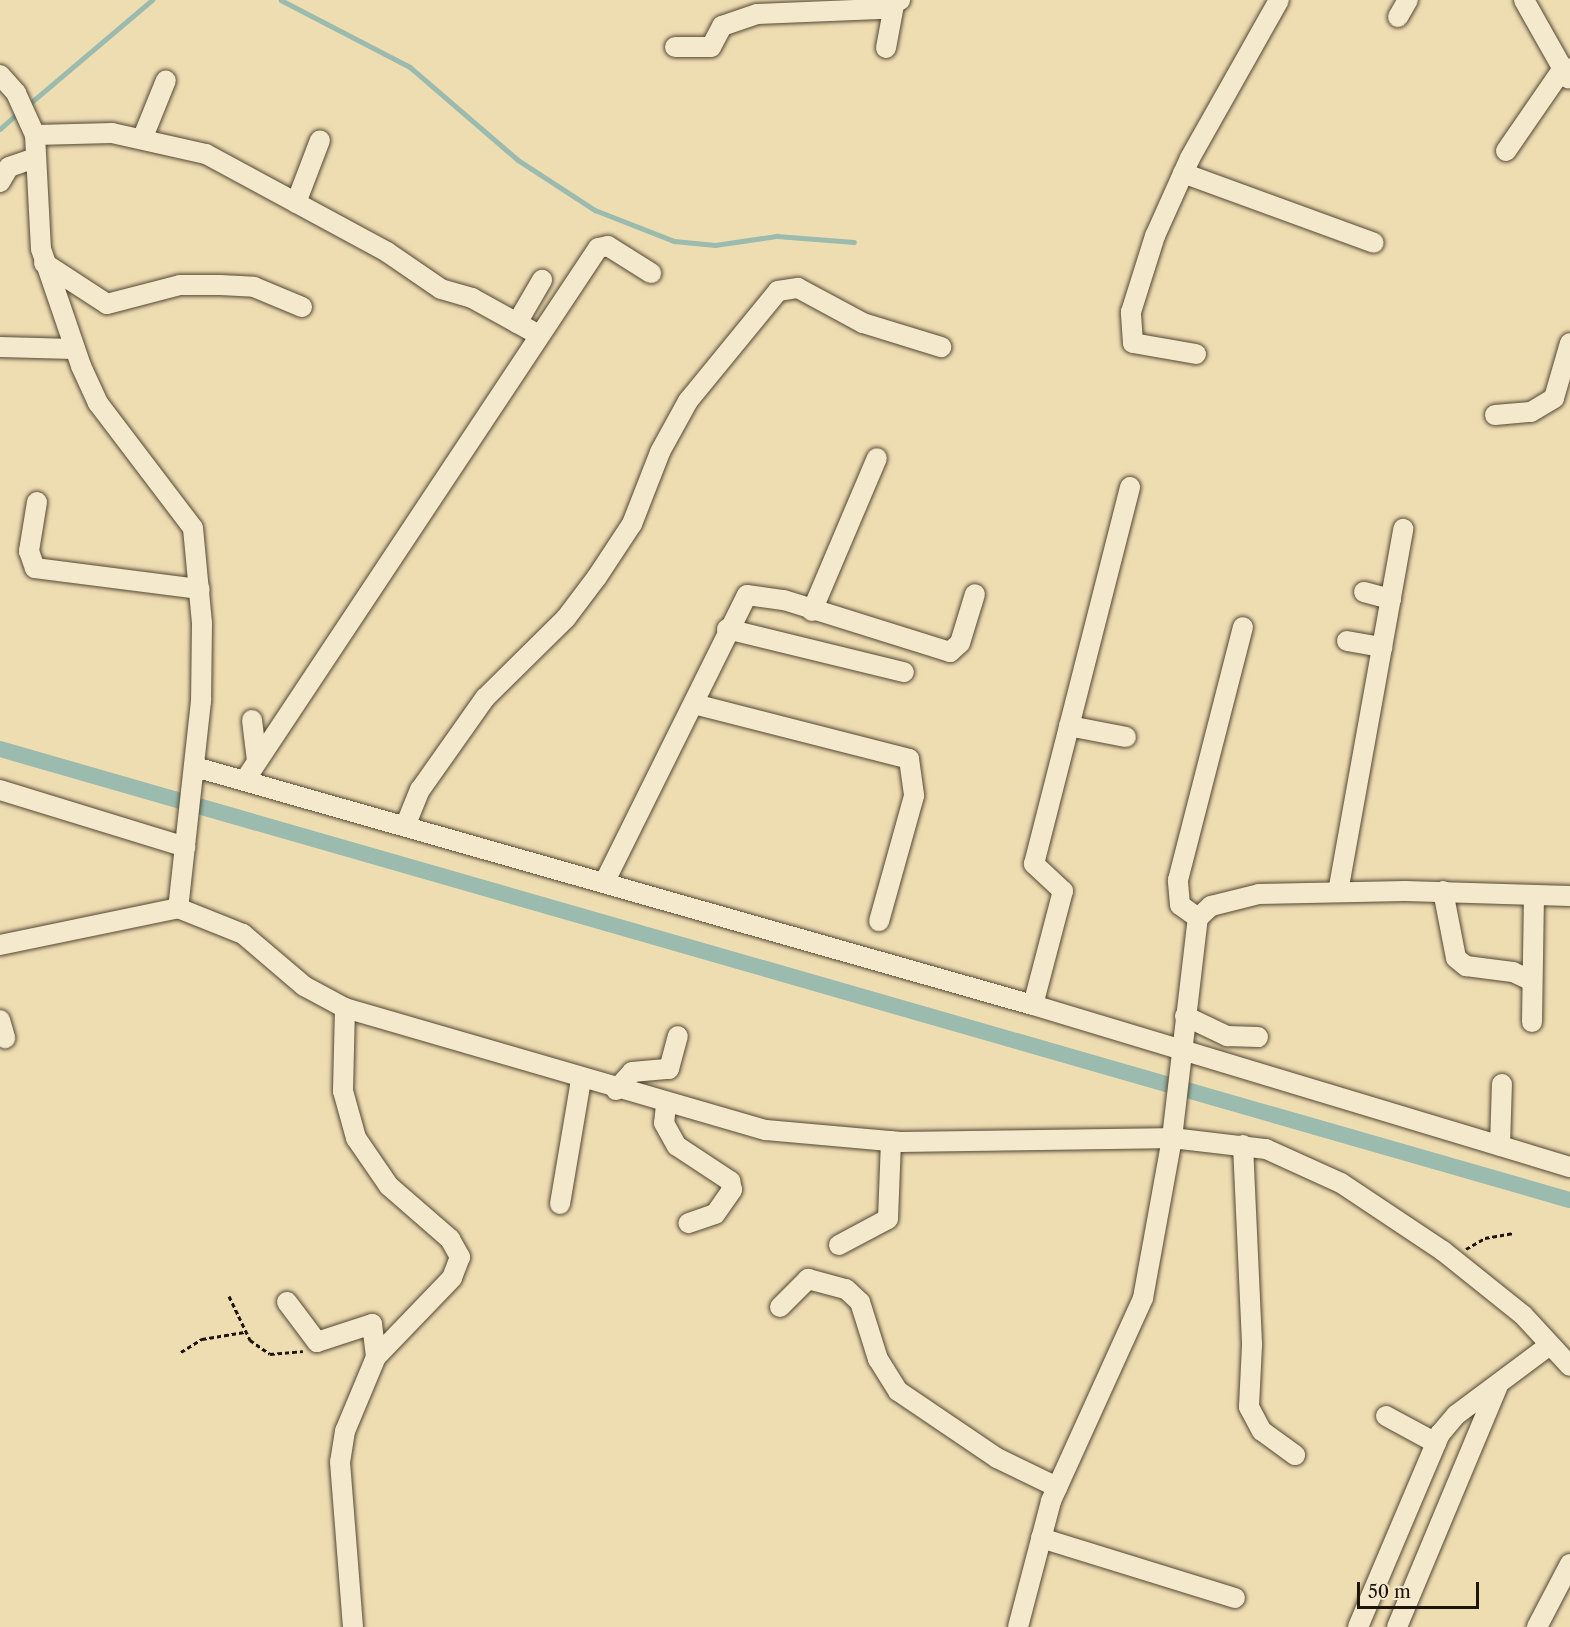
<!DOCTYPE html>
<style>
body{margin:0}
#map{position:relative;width:1570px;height:1627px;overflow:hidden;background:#efddb2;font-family:"Libre Caslon Text",serif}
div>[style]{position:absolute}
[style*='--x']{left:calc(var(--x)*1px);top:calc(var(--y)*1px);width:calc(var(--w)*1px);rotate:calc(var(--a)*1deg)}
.stream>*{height:4.5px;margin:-2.25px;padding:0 2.25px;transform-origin:2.25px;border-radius:2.25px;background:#9abbae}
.canal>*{height:16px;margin:-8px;padding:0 8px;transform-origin:8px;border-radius:8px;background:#9abbae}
.path>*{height:3px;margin-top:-1.5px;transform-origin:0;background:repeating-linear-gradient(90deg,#1e150a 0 4.5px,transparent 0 7.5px)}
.roads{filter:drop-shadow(0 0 2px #524734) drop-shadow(0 0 2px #524734)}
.minor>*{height:20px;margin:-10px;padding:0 10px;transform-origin:10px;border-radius:10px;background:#f5e9cd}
span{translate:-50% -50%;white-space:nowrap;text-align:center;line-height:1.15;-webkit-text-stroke:5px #f5e9cd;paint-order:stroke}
.scale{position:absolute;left:1357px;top:1582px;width:122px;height:27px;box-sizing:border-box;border:3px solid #1e150a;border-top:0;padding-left:8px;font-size:18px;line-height:21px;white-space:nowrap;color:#1e150a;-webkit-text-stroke:4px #f5e9cd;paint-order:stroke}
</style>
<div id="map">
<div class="stream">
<i style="--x:281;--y:0;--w:145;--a:27.4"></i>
<i style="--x:410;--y:67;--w:143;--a:40.7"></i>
<i style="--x:518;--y:160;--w:92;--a:33"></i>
<i style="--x:595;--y:210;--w:85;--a:21.4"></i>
<i style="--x:674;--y:241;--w:41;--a:5.6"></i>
<i style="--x:715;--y:245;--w:63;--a:-8.3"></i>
<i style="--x:777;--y:236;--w:77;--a:4.5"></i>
<i style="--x:27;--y:106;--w:164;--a:-40.3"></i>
<i style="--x:0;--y:129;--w:24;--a:-42"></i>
</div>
<div class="canal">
<i style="--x:0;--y:749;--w:1633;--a:16.03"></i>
</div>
<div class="path">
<i style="--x:1466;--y:1249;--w:22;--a:-30"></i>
<i style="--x:1485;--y:1238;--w:29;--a:-10"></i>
<i style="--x:229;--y:1296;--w:49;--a:64.5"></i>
<i style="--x:250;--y:1340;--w:24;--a:35"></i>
<i style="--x:270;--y:1354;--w:33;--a:-5"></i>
<i style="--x:181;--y:1352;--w:25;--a:-32"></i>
<i style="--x:202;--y:1339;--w:43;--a:-9.5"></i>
</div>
<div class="roads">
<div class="minor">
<i style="--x:1524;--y:0;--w:90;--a:60.6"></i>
<i style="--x:1398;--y:17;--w:20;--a:-60"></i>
<i style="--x:675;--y:47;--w:36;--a:0"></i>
<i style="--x:711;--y:47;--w:24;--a:-62"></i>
<i style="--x:722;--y:26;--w:37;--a:-19"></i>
<i style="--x:757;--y:14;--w:122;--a:-2.3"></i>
<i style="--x:879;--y:9;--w:23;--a:-23"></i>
<i style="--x:886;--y:48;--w:44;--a:-79.5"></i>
<i style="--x:0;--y:75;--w:24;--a:48"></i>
<i style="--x:16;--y:93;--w:46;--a:65.7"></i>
<i style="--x:35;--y:135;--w:114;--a:87"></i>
<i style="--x:41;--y:249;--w:124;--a:71.1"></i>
<i style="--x:81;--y:366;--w:41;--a:65.3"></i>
<i style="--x:98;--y:403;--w:157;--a:52.8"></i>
<i style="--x:193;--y:528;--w:95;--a:84.6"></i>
<i style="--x:202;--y:623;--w:78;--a:90.7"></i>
<i style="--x:201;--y:701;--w:208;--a:96.3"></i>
<i style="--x:35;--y:135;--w:77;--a:-1.5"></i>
<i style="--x:112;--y:133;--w:96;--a:12.6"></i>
<i style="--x:206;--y:154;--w:206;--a:28.4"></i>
<i style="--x:387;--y:252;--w:65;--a:34.4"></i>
<i style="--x:441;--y:289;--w:32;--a:16"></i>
<i style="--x:472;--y:298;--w:77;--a:28.9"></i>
<i style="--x:143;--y:137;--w:61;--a:-68"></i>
<i style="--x:1506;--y:151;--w:102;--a:-55.4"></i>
<i style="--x:1183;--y:173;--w:203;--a:20.1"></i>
<i style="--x:0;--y:182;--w:17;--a:-59"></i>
<i style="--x:9;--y:167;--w:28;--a:-19"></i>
<i style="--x:296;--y:203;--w:67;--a:-69.1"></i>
<i style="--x:44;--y:263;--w:75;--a:33.1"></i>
<i style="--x:107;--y:304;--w:75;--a:-14.6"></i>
<i style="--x:180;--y:285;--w:40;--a:0"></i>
<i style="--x:220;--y:285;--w:34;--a:3"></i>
<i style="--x:254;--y:287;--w:52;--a:22.6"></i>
<i style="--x:517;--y:323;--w:50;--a:-59.8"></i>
<i style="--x:0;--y:347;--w:74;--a:1.5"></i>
<i style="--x:1196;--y:354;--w:64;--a:-170.1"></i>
<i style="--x:1133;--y:343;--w:31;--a:-94"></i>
<i style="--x:1131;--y:312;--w:80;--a:-72.5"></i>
<i style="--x:1155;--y:236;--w:85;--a:-65.8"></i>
<i style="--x:1190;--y:158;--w:181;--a:-60.6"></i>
<i style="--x:1495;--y:415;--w:36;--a:-5"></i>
<i style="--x:1531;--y:412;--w:27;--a:-31"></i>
<i style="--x:1554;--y:398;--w:57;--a:-73.8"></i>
<i style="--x:37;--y:502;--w:50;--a:99.3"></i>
<i style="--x:29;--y:551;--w:18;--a:71"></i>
<i style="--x:35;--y:568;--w:166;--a:7.3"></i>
<i style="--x:1364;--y:592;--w:28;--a:15"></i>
<i style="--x:812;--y:611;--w:166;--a:-67"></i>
<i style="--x:727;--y:629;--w:182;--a:13.7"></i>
<i style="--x:1347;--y:641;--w:36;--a:10"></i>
<i style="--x:694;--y:704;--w:222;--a:14.3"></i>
<i style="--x:909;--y:759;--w:37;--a:82"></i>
<i style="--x:914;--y:796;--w:130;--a:105.6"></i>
<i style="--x:252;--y:720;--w:41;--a:83"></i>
<i style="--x:1069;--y:726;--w:58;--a:10.9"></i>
<i style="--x:195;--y:767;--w:871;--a:15.86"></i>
<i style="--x:1033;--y:1005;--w:561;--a:16.79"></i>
<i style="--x:245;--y:780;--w:638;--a:-56.43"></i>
<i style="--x:598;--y:248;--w:10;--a:-11"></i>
<i style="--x:608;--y:246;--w:51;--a:32.1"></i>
<i style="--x:0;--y:790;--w:194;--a:17.1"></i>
<i style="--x:406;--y:824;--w:37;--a:-68"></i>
<i style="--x:420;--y:790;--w:113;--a:-54.8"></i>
<i style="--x:485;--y:698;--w:114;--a:-44.6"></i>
<i style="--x:566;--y:618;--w:51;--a:-52.9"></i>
<i style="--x:597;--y:577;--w:64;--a:-56.6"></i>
<i style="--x:632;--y:524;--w:77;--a:-68.7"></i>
<i style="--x:660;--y:452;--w:58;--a:-61.2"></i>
<i style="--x:688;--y:401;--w:142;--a:-50.7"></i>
<i style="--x:778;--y:291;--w:20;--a:-9"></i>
<i style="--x:798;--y:288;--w:74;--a:28.3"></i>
<i style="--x:863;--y:323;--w:82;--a:17.1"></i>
<i style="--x:605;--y:881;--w:319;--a:-63.6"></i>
<i style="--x:747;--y:595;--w:37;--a:8"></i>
<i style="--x:784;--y:600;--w:174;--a:17.4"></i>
<i style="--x:950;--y:652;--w:13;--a:-42"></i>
<i style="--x:960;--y:643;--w:51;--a:-73"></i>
<i style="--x:1443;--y:891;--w:68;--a:79"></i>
<i style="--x:1456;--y:958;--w:13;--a:39"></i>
<i style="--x:1466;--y:966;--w:47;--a:7.3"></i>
<i style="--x:1513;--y:972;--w:21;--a:25"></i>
<i style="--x:1338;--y:892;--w:369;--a:-79.8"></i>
<i style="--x:1198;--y:918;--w:22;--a:-144"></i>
<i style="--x:1180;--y:905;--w:25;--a:-95"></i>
<i style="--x:1178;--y:880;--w:261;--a:-75.6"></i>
<i style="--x:0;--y:945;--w:182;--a:-11.7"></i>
<i style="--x:178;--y:908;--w:70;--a:21.8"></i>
<i style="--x:243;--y:934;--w:80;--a:40.4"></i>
<i style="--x:304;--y:986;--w:47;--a:28.2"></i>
<i style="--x:345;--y:1008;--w:438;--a:16.2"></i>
<i style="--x:766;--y:1130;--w:135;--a:5.1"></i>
<i style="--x:900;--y:1142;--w:272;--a:-0.8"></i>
<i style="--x:1172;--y:1138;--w:95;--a:6.7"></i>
<i style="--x:1266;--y:1149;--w:82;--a:24.4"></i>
<i style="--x:1341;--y:1183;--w:123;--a:33.7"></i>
<i style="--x:1443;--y:1251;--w:102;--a:38.7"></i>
<i style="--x:1523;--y:1315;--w:69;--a:47.3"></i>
<i style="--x:1033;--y:1005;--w:118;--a:-75.3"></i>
<i style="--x:1063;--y:891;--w:40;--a:-137"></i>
<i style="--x:1034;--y:864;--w:389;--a:-75.7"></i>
<i style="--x:345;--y:1008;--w:83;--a:91.4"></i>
<i style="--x:343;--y:1091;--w:49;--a:74.5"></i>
<i style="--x:356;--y:1138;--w:58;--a:55.5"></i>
<i style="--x:389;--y:1186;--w:81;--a:41"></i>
<i style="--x:450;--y:1239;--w:21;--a:61"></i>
<i style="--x:460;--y:1257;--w:22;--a:111"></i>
<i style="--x:452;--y:1278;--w:110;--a:133.9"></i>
<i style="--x:376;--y:1357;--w:80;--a:112.7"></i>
<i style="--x:345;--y:1431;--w:31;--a:99"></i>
<i style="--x:340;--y:1462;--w:166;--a:85.5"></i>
<i style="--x:1185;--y:1016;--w:47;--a:25.5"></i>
<i style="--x:1227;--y:1036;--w:31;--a:2"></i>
<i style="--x:0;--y:1020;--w:19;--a:74"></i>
<i style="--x:1532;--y:1022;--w:127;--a:-89.1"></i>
<i style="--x:616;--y:1090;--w:24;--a:-48"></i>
<i style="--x:632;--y:1072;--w:37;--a:-5"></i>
<i style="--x:669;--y:1069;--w:34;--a:-75"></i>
<i style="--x:666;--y:1105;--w:18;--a:96"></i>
<i style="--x:664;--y:1123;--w:26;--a:61"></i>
<i style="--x:677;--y:1146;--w:64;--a:33.4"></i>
<i style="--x:730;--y:1181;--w:9;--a:77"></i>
<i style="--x:732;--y:1190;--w:29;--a:125"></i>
<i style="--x:715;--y:1214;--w:28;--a:161"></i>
<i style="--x:1243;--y:1145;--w:200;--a:87.4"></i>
<i style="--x:1252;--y:1345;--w:62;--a:92.8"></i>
<i style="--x:1249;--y:1407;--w:27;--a:62"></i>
<i style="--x:1262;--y:1431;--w:41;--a:36"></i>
<i style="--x:1500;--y:1146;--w:62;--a:-88.2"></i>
<i style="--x:560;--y:1204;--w:126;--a:-80.4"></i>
<i style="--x:839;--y:1245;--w:55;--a:-28"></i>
<i style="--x:888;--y:1219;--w:78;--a:-87.8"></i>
<i style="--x:287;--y:1302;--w:50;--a:53.1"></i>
<i style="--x:317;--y:1342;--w:58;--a:-18.1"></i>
<i style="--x:372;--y:1324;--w:33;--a:83"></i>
<i style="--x:780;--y:1307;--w:40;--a:-45"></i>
<i style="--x:808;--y:1279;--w:39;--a:15"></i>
<i style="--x:846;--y:1289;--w:19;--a:43"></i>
<i style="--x:860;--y:1302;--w:60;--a:72.5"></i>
<i style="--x:878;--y:1359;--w:38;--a:58"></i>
<i style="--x:898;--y:1391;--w:120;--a:34.1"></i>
<i style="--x:997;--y:1458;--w:67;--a:25.8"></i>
<i style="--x:1386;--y:1416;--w:57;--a:28.4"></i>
<i style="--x:1041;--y:1538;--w:203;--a:17.2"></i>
<i style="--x:1018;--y:1627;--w:130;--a:-75.3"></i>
<i style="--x:1051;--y:1501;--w:223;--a:-65.6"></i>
<i style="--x:1143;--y:1298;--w:163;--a:-79.7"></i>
<i style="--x:1172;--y:1138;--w:222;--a:-83.3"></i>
<i style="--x:1198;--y:918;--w:18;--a:-43"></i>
<i style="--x:1211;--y:906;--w:49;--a:-14"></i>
<i style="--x:1259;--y:894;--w:146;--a:-1.2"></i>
<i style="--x:1405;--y:891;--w:165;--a:1.7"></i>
<i style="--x:1358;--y:1627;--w:210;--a:-67"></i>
<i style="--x:1440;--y:1434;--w:25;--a:-50"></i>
<i style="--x:1456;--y:1415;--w:117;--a:-36.7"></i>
<i style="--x:1397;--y:1627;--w:261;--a:-67.3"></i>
<i style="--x:1537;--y:1627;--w:71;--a:-62.4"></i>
</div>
</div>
<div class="scale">50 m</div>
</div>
